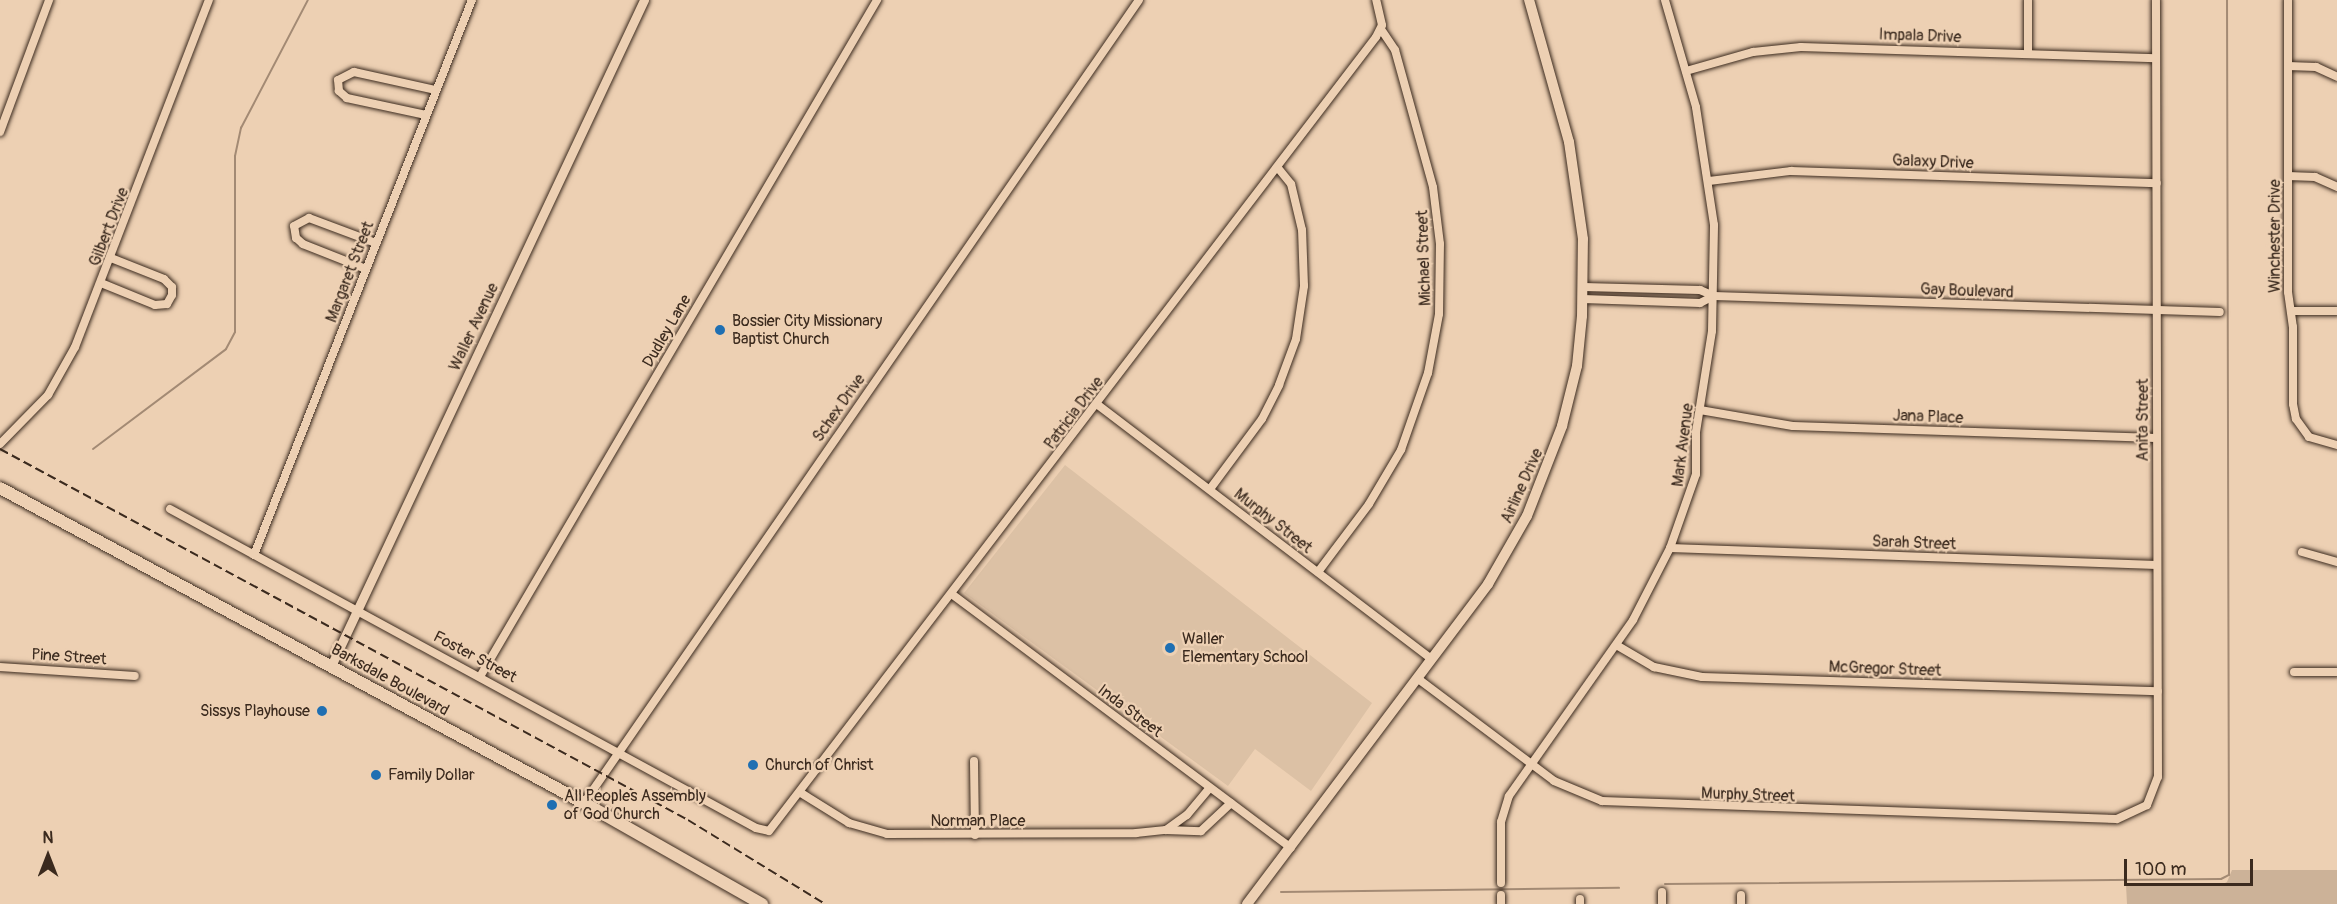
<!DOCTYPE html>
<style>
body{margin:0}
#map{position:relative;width:2337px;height:904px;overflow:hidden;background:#edd0b3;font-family:Pangolin,sans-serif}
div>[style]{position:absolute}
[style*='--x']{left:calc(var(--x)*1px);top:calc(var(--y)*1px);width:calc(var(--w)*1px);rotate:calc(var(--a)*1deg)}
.built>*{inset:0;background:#dcc1a5}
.green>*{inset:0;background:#ccb298}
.stream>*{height:2px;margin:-1px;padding:0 1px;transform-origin:1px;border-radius:1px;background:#a38a74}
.roads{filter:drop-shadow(0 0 2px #3b2a1e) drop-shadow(0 0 2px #3b2a1e)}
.minor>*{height:8px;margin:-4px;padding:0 4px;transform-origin:4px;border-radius:4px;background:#edd0b3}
.tertiary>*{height:9px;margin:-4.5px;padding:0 4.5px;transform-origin:4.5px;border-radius:4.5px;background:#edd0b3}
.secondary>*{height:10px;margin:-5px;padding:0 5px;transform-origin:5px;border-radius:5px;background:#edd0b3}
.primary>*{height:12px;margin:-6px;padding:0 6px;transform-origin:6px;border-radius:6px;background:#edd0b3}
.rail>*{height:2px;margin-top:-1px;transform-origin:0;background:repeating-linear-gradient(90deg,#3b2a1e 0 9px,transparent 0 13.5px)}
.dots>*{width:16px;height:16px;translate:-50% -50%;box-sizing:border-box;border:3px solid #edd0b3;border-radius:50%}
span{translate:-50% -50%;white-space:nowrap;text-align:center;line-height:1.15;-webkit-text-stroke:4.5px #edd0b3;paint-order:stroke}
.street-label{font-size:16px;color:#3b2a1e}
.poi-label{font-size:16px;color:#3b2a1e}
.left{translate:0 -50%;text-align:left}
.right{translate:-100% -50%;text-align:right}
.north{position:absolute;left:18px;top:826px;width:60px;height:60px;-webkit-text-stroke:4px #edd0b3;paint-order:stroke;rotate:0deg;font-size:16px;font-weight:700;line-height:24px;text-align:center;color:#3b2a1e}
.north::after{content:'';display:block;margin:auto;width:21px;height:27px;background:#3b2a1e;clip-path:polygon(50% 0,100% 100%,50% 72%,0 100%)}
.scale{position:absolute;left:2124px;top:859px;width:129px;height:27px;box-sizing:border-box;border:3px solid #3b2a1e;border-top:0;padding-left:8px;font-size:18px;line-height:21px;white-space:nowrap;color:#3b2a1e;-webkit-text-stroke:4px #edd0b3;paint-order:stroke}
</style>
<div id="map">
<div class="built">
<i style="clip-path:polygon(1065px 465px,1372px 703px,1311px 791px,1255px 749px,1228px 786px,964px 593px)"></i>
</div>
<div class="green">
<i style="clip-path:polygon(2232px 870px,2337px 870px,2337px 904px,2127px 904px,2126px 885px,2219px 886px,2227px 882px)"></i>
</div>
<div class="stream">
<i style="--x:93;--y:449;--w:166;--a:-36.9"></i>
<i style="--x:226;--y:349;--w:19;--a:-62"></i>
<i style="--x:235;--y:332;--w:176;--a:-90"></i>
<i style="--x:235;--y:156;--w:29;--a:-78"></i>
<i style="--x:241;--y:128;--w:144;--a:-62.4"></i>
<i style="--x:1665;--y:884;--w:556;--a:-0.52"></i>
<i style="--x:2221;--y:879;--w:9;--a:-27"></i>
<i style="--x:2229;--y:875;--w:875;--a:-90.13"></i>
<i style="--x:1281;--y:892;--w:338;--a:-0.7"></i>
</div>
<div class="roads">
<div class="minor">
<i style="--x:2288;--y:0;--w:292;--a:90"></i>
<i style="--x:2288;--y:292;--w:35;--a:82"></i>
<i style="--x:2293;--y:327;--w:77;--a:90"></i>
<i style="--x:2293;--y:404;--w:15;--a:79"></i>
<i style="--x:2296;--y:419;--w:22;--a:54"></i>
<i style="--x:2309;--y:437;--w:29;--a:16"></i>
<i style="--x:2028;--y:53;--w:53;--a:-90"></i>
<i style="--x:2288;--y:66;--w:28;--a:2"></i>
<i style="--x:2316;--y:67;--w:23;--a:25"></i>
<i style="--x:1686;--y:71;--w:70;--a:-15.8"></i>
<i style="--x:1753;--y:52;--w:48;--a:-5.9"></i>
<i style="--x:1801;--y:47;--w:355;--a:1.8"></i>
<i style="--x:426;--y:115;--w:81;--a:-167.9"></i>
<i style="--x:347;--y:98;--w:11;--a:-139"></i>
<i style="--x:339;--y:91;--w:11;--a:-95"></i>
<i style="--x:338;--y:80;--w:18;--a:-27"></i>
<i style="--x:354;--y:72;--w:84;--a:12.4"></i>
<i style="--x:0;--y:132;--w:141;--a:-69.6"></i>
<i style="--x:2288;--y:176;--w:27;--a:2"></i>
<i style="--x:2315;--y:177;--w:24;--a:24"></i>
<i style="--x:1709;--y:181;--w:83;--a:-7"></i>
<i style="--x:1791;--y:171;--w:366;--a:1.9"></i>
<i style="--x:366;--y:269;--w:68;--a:-158.4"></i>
<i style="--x:303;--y:244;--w:9;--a:-139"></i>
<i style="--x:296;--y:238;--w:12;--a:-99"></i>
<i style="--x:294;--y:226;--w:17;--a:-28"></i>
<i style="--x:309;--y:218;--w:72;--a:20.5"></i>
<i style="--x:101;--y:283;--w:58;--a:22.2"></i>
<i style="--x:155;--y:305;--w:12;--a:-5"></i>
<i style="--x:167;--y:304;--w:10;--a:-61"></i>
<i style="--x:172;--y:295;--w:8;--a:-90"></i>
<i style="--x:172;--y:287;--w:11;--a:-135"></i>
<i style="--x:164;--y:279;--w:57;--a:-158.4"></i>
<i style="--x:1584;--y:287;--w:116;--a:1.5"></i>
<i style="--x:1700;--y:290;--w:15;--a:23"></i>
<i style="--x:1714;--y:296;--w:506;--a:1.81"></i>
<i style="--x:1583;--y:299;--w:117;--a:2"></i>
<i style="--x:1700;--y:303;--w:16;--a:-27"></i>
<i style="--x:2291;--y:311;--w:46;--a:0"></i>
<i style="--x:1098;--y:405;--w:419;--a:37.3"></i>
<i style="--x:1700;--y:410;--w:94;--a:9.8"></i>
<i style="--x:1793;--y:426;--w:363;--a:1.9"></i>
<i style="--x:0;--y:444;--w:69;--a:-45.6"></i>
<i style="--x:48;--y:395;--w:55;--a:-60.6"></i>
<i style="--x:75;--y:347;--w:372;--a:-68.9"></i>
<i style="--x:1210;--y:489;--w:87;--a:-53.4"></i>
<i style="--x:1262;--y:419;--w:38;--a:-63"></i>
<i style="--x:1279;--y:385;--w:49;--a:-69.7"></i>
<i style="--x:1296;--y:339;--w:54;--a:-81.4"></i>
<i style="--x:1304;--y:286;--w:56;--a:-92"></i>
<i style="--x:1302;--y:230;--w:47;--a:-103.4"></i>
<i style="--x:1291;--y:184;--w:21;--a:-129"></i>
<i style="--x:170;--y:509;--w:667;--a:28.56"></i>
<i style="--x:756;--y:828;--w:13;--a:13"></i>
<i style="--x:769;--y:831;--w:999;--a:-52.6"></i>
<i style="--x:1376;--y:37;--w:13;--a:-63"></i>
<i style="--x:1382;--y:25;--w:26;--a:-103"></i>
<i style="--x:1670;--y:548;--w:487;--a:2"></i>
<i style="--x:2302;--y:552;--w:36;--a:16"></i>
<i style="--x:254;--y:555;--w:596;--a:-68.56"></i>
<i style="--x:1318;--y:572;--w:85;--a:-53.1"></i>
<i style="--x:1369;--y:504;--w:63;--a:-59.3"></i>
<i style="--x:1401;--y:450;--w:82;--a:-70.7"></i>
<i style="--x:1428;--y:373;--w:60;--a:-79.4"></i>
<i style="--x:1439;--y:314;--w:70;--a:-89.2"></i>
<i style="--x:1440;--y:244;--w:57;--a:-97"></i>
<i style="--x:1433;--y:187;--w:142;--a:-105.5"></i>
<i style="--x:1395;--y:50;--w:25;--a:-124"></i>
<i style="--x:953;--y:595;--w:422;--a:36.8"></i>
<i style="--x:1618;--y:646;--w:42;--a:30.3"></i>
<i style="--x:1654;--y:667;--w:49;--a:11.8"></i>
<i style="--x:1702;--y:677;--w:456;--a:1.8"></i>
<i style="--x:0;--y:667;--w:135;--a:3.8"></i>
<i style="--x:2294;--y:672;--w:43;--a:0"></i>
<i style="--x:481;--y:675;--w:783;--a:-59.6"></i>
<i style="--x:1417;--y:678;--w:171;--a:36.9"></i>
<i style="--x:1554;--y:781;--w:52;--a:22.6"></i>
<i style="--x:1602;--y:801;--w:515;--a:2"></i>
<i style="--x:2117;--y:819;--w:33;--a:-25"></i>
<i style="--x:2147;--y:805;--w:30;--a:-69"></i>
<i style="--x:2158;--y:777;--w:777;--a:-90.15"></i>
<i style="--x:974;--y:761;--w:74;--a:89.2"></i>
<i style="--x:801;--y:793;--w:57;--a:32"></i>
<i style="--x:849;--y:823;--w:40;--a:16"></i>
<i style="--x:887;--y:834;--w:249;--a:-0.2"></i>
<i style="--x:1136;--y:833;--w:30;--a:-6"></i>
<i style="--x:1166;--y:830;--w:26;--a:-36"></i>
<i style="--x:1187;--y:815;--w:35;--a:-50"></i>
<i style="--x:584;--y:803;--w:976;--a:-55.35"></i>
<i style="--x:1166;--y:830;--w:35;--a:2"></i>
<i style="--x:1201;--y:831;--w:41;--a:-43"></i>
<i style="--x:1501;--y:883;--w:61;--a:-90"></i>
<i style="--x:1501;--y:822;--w:27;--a:-73"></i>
<i style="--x:1509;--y:796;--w:215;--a:-54.8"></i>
<i style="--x:1633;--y:620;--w:81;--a:-62.8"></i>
<i style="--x:1670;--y:548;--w:78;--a:-70.6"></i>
<i style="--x:1696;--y:474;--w:42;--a:-90"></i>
<i style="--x:1696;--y:432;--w:102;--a:-81"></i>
<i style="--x:1712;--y:331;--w:106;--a:-88.9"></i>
<i style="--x:1714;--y:225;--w:119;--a:-98.7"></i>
<i style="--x:1696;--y:107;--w:111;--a:-106.2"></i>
<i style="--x:1662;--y:892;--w:12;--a:90"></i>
<i style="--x:1741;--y:895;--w:9;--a:90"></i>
<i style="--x:1580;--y:899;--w:5;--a:90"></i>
<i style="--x:1501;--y:904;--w:9;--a:-90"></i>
</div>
<div class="tertiary">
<i style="--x:331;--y:666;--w:736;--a:-64.83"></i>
</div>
<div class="secondary">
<i style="--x:1247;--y:904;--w:401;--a:-53"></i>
<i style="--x:1488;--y:584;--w:78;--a:-60.2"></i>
<i style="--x:1527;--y:516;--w:97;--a:-68.7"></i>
<i style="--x:1562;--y:426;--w:62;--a:-76"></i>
<i style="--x:1577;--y:366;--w:50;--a:-84.3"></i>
<i style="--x:1582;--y:316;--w:77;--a:-89.3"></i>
<i style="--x:1583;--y:239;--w:98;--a:-98.2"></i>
<i style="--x:1569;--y:142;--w:148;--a:-105.7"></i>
</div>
<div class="primary">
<i style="--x:0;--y:488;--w:664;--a:28.34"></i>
<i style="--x:584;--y:803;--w:205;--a:29.6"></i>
</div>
</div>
<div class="rail">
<i style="--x:0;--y:449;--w:782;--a:28.34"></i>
<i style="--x:688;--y:820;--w:161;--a:31.5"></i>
</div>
<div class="dots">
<i style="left:720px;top:330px;background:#1f6fb2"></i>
<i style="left:1170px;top:648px;background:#1f6fb2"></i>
<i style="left:322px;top:711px;background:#1f6fb2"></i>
<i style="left:753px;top:765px;background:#1f6fb2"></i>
<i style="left:376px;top:775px;background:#1f6fb2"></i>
<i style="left:552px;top:805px;background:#1f6fb2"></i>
</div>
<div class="street-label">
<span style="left:1920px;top:36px;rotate:2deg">Impala Drive</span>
<span style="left:1933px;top:162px;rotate:2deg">Galaxy Drive</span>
<span style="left:109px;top:227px;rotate:-69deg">Gilbert Drive</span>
<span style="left:2275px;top:236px;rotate:-90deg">Winchester Drive</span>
<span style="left:1424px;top:258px;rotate:-92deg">Michael Street</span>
<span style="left:350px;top:272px;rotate:-69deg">Margaret Street</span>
<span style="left:1967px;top:291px;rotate:2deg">Gay Boulevard</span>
<span style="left:474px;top:327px;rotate:-65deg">Waller Avenue</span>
<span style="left:667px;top:331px;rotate:-60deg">Dudley Lane</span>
<span style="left:839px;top:408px;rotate:-55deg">Schex Drive</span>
<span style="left:1074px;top:413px;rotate:-53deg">Patricia Drive</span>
<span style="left:1928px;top:417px;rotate:2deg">Jana Place</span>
<span style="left:2143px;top:420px;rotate:-90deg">Anita Street</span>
<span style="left:1683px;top:445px;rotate:-83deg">Mark Avenue</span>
<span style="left:1522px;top:486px;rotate:-66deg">Airline Drive</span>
<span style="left:1273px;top:521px;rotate:38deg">Murphy Street</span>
<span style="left:1914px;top:543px;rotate:2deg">Sarah Street</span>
<span style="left:69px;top:657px;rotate:4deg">Pine Street</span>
<span style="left:475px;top:657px;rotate:28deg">Foster Street</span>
<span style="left:1885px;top:669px;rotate:2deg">McGregor Street</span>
<span style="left:390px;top:680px;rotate:29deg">Barksdale Boulevard</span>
<span style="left:1130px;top:711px;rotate:37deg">Inda Street</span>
<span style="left:1748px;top:795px;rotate:2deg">Murphy Street</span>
<span style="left:978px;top:821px">Norman Place</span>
</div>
<div class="poi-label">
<span class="left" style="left:732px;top:330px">Bossier City Missionary<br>Baptist Church</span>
<span class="left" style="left:1182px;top:648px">Waller<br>Elementary School</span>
<span class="right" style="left:310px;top:711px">Sissys Playhouse</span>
<span class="left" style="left:765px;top:765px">Church of Christ</span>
<span class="left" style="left:388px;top:775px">Family Dollar</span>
<span class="left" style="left:564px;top:805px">All Peoples Assembly<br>of God Church</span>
</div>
<div class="north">N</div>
<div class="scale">100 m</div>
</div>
